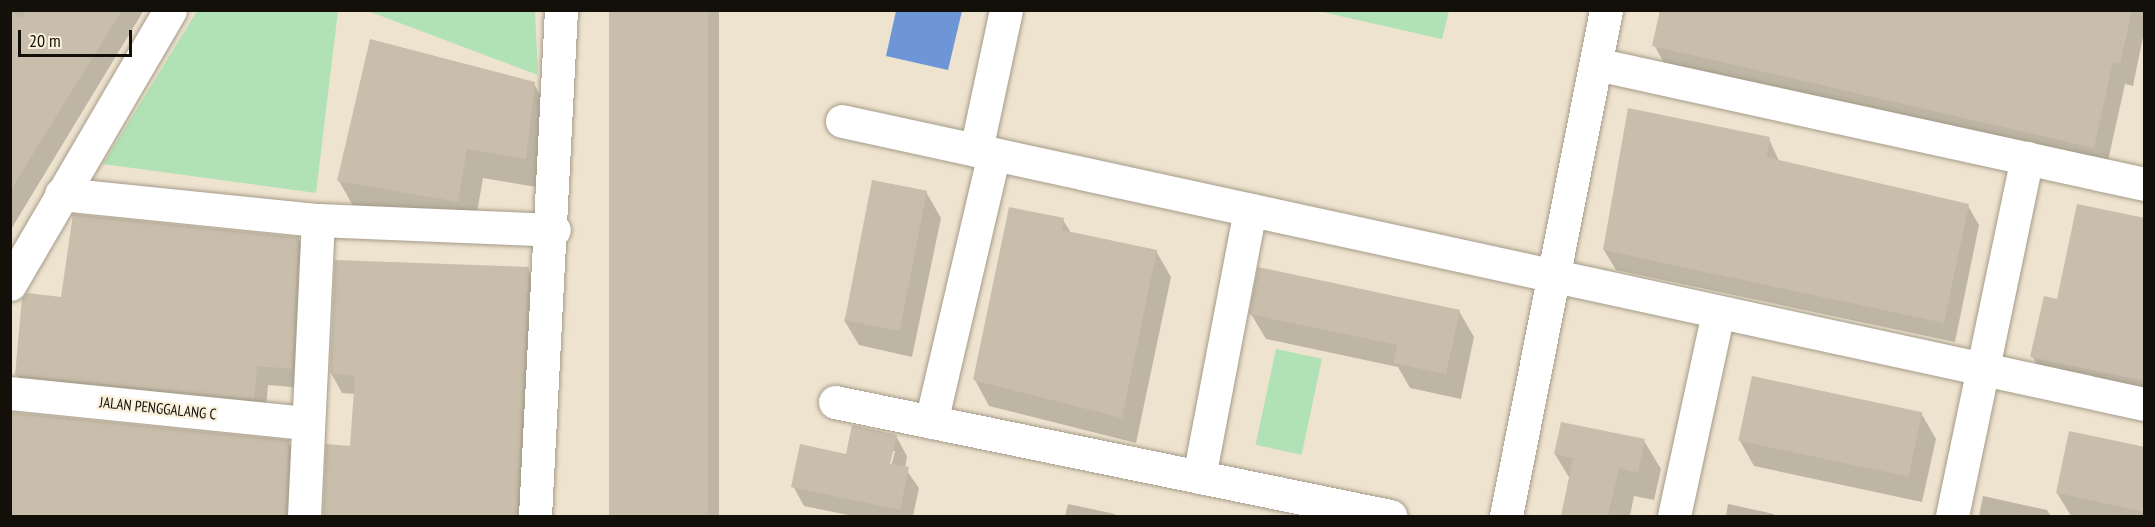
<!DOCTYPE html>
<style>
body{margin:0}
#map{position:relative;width:2155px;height:527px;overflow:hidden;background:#eee3cf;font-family:"PT Sans Narrow",sans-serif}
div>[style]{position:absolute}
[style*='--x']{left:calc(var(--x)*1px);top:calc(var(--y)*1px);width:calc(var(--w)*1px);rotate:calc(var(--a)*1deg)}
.green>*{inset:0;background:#b1e2b6;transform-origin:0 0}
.water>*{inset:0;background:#6e96d6}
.shadow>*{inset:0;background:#0003;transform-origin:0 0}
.building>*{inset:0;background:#c8beab;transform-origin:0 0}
.roads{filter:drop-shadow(0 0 2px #a59b89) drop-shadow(0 0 2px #a59b89)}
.minor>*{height:33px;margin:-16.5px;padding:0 16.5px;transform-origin:16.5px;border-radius:16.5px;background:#fff}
span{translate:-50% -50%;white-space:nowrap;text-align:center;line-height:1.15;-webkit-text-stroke:4.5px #fbf0dc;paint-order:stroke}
.street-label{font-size:15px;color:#130f09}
.frame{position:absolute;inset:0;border:12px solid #130f09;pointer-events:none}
.scale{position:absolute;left:18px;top:30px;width:114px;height:27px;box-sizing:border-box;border:3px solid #130f09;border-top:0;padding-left:8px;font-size:18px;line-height:21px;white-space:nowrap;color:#130f09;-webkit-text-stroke:4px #fbf0dc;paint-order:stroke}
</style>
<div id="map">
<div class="green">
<i style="clip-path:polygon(197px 11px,338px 11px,316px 193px,103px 164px)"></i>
<i style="clip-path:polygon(368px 11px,535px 11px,538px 75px)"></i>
<i style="clip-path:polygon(1318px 11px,1449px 10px,1449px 11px,1442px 39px)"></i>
<i style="left:1276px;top:349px;width:47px;height:98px;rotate:12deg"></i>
</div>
<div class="water">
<i style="clip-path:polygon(896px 11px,962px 11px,948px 70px,886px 56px)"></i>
</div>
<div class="shadow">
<i style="clip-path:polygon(10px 10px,144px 10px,10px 231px)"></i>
<i style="left:610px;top:10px;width:109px;height:507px"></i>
<i style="clip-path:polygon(1662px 10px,2144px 10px,2144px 32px,2133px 86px,2125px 84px,2106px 170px,1667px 68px,1654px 45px)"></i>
<i style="clip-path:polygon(534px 84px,551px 113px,542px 188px,483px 178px,474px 230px,356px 211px,339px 181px)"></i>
<i style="clip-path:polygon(1769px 139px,1779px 161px,1968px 206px,1979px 225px,1955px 342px,1616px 270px,1604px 250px)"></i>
<i style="clip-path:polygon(926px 192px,941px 218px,912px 357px,859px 345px,844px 320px)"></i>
<i style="clip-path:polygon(2144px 219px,2144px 403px,2047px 382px,2032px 356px,2058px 301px)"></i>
<i style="clip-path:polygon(1063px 220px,1071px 233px,1156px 251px,1171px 277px,1136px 443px,989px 406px,975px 380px)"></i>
<i style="clip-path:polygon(298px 238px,309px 258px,303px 388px,268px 385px,265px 418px,28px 394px,16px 374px,63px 298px)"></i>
<i style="clip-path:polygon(528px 269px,539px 288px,530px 516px,350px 516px,356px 394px,342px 393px,331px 373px)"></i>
<i style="clip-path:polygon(1459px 311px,1474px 337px,1461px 399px,1410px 388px,1398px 367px,1266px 339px,1251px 314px)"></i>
<i style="clip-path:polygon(1921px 413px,1936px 439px,1922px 502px,1754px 466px,1740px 441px)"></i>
<i style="clip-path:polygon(10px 419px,288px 442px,296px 455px,293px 516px,10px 516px)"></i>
<i style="clip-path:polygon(evenodd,896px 436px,907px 456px,905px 468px,919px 488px,913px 516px,853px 516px,804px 506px,793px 486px,896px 436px,892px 451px,895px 451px,890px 471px,887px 471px,892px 451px)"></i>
<i style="clip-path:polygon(1644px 441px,1661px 469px,1654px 500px,1634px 496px,1630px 516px,1562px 516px,1570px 479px,1555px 454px)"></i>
<i style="clip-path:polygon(2144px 449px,2144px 516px,2071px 516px,2057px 493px)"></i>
<i style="clip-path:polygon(1983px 496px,2047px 510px,2051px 516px,1979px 516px)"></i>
<i style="clip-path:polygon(1068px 504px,1115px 514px,1116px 516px,1065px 516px)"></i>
<i style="clip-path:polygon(1728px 504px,1774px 514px,1775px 516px,1726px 516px)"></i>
</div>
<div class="building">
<i style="clip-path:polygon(26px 10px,122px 10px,10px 191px,10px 11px,22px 18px)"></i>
<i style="left:609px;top:10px;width:99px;height:507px"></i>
<i style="clip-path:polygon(1660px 10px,2132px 10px,2120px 64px,2113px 62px,2094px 148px,1652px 46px)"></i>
<i style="clip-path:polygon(370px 39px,535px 82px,526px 159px,467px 149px,458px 202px,337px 181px)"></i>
<i style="clip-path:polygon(1628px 108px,1770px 137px,1766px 157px,1969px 204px,1944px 323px,1603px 250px)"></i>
<i style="left:872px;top:180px;width:56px;height:143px;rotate:11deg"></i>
<i style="clip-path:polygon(2077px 204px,2145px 218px,2145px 381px,2030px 357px,2044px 296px,2057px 299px)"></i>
<i style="clip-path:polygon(1009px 207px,1064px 218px,1062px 230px,1157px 250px,1122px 418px,973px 380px)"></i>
<i style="clip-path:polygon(73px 214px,298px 237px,292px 369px,257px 366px,254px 399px,15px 375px,22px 298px,27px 293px,61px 297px)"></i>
<i style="clip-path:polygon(335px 260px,529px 267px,517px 516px,323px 516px,326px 444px,350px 446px,355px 376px,330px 373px)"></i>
<i style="clip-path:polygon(1258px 267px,1460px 310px,1446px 374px,1394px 363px,1397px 345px,1249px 314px)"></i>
<i style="left:1752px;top:376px;width:174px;height:66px;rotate:12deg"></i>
<i style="clip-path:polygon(11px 412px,289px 440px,285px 516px,10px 516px)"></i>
<i style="clip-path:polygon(1561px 422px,1645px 439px,1638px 473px,1619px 468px,1608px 516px,1561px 516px,1573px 458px,1554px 454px)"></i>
<i style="clip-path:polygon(852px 425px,897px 435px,890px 464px,909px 467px,900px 510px,791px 487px,800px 444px,846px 454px)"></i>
<i style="clip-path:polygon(2069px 431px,2145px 447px,2145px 512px,2056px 493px)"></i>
</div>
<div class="roads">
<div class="minor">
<i style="--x:1596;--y:64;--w:561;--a:12.35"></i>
<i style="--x:842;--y:121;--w:1332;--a:12.26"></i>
<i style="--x:976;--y:150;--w:143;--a:-77.9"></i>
<i style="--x:61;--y:194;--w:258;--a:5.8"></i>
<i style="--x:318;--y:220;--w:236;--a:2.4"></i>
<i style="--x:10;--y:284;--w:317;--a:-59.7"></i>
<i style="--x:10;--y:393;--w:298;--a:5.8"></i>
<i style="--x:835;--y:402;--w:567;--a:11.61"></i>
<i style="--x:931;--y:422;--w:275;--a:-76.8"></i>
<i style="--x:1199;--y:477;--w:272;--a:-79.2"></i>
<i style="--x:304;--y:516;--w:296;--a:-87.3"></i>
<i style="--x:535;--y:516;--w:507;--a:-87.06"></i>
<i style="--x:1506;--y:516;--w:516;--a:-78.82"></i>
<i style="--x:1674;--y:516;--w:208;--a:-77.8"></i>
<i style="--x:1952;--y:516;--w:366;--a:-78.2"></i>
</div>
</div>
<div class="street-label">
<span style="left:158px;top:408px;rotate:6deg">JALAN PENGGALANG C</span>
</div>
<div class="frame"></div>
<div class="scale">20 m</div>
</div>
